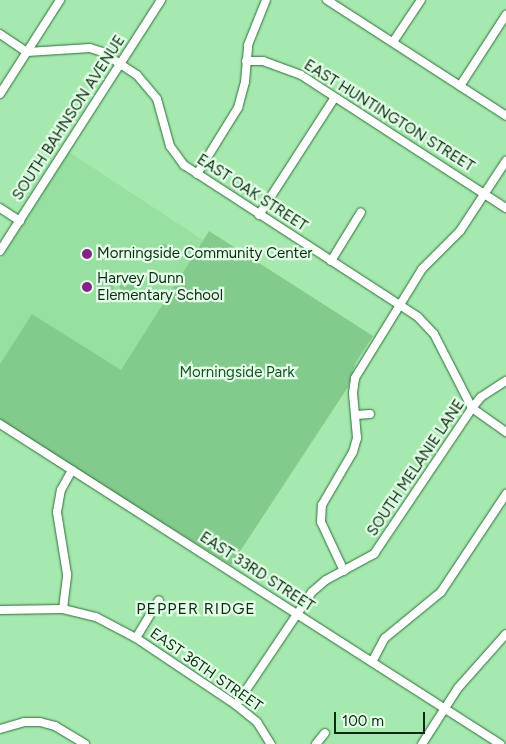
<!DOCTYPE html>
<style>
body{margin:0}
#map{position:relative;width:506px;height:744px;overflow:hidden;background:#a6e9af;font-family:Figtree,sans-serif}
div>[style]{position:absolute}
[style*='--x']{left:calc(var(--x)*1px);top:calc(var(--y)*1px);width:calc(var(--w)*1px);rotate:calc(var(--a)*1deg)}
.built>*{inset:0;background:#97e0a1}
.green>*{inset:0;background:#83ca8d;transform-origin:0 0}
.round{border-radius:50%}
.roads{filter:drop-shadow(0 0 1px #2e6f3b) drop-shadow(0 0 1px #2e6f3b)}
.minor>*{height:8px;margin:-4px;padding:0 4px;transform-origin:4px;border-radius:4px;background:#fff}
.dots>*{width:14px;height:14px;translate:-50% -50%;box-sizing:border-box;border:2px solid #e4ffe7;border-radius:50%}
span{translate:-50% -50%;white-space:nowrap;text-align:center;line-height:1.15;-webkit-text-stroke:4.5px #e4ffe7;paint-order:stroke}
.street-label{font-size:15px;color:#0f2a14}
.poi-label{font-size:15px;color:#0f2a14}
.left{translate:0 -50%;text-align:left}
.park-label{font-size:15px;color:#165225}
.neighbourhood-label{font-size:16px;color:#0f2a14;letter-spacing:1px}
.scale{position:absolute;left:334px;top:712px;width:91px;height:22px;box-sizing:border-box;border:2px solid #0f2a14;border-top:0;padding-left:6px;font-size:15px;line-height:18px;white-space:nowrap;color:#0f2a14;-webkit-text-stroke:4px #e4ffe7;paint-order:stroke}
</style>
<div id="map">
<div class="built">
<i style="clip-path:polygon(69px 152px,203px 240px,121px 370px,32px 314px,0 364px,0 260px)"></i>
</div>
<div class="green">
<i style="clip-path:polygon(209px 231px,373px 336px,356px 362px,348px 387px,231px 565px,0 422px,0 364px,32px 314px,121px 370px)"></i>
<i class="round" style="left:157px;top:244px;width:14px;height:14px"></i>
<i style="left:132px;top:275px;width:22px;height:14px;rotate:80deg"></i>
<i class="round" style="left:96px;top:281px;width:18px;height:18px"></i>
</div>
<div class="roads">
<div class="minor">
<i style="--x:327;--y:0;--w:213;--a:32.9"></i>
<i style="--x:0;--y:34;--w:32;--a:34"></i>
<i style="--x:27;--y:52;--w:63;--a:-3.6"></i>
<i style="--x:90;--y:48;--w:13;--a:18"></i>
<i style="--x:102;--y:52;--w:42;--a:33.3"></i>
<i style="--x:137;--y:75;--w:31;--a:50"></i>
<i style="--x:157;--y:99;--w:49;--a:74.5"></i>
<i style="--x:170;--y:146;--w:24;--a:54"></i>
<i style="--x:184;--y:165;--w:279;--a:33"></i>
<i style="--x:418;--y:317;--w:23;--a:47"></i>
<i style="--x:434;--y:334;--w:83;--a:62.8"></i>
<i style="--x:472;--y:408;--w:42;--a:35.2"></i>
<i style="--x:393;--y:42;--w:50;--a:-56.3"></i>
<i style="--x:246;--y:61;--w:17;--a:0"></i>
<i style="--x:263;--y:61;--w:40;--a:20.2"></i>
<i style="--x:301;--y:75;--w:244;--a:33"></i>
<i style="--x:460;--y:86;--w:85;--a:-57.1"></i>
<i style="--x:0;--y:94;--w:112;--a:-57.4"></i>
<i style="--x:197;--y:174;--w:78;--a:-58.2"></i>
<i style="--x:238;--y:108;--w:27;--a:-75"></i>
<i style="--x:245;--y:82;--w:37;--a:-85"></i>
<i style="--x:248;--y:45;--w:48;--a:-68.2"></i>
<i style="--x:0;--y:208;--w:24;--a:33"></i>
<i style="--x:259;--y:215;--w:140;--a:-57.2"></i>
<i style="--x:0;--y:251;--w:298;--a:-57.3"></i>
<i style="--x:331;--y:261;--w:57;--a:-58.5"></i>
<i style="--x:356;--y:415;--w:14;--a:-4"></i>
<i style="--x:0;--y:424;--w:594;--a:32.62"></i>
<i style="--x:344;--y:571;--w:54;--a:-115.1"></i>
<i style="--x:321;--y:522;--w:17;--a:-87"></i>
<i style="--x:322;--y:505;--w:61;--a:-59.7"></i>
<i style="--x:353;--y:452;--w:15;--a:-74"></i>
<i style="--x:357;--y:438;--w:45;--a:-95.1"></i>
<i style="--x:353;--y:393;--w:15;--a:-82"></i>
<i style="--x:355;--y:378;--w:128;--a:-58.4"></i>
<i style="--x:422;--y:269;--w:54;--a:-45"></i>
<i style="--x:460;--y:231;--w:84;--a:-56.7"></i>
<i style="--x:63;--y:609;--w:35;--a:-83"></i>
<i style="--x:67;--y:574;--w:63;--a:-99.2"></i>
<i style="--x:57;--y:512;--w:22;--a:-80"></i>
<i style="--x:61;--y:490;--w:23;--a:-61"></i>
<i style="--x:0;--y:610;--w:63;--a:-0.9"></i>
<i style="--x:63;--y:609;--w:34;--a:14"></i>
<i style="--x:96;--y:617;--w:45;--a:27.7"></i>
<i style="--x:136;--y:638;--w:120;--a:33.8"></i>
<i style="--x:236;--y:705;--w:27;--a:39"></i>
<i style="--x:257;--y:722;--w:26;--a:58"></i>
<i style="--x:136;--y:638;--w:44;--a:-58.8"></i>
<i style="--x:372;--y:662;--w:27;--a:-62"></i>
<i style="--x:385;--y:638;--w:72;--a:-39.4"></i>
<i style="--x:441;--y:592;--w:118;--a:-56.4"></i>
<i style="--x:236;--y:705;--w:136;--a:-56.1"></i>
<i style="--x:312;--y:592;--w:18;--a:-41"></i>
<i style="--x:326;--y:580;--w:55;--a:-28.4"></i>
<i style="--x:374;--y:554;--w:176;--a:-56.1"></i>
<i style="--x:472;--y:408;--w:14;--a:-51"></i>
<i style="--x:481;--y:397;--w:30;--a:-33"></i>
<i style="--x:0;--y:729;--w:25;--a:-16"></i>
<i style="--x:24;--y:722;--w:16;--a:0"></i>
<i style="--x:40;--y:722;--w:16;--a:15"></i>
<i style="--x:55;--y:726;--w:35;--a:31"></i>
<i style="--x:316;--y:744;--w:14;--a:-51"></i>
<i style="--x:422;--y:744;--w:67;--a:-57.3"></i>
<i style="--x:458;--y:688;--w:72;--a:-48.4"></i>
</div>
</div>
<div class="dots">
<i style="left:87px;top:254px;background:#872087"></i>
<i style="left:87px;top:287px;background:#872087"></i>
</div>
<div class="street-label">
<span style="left:389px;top:116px;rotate:32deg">EAST HUNTINGTON STREET</span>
<span style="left:69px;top:118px;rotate:-57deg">SOUTH BAHNSON AVENUE</span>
<span style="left:252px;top:193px;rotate:33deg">EAST OAK STREET</span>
<span style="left:416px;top:468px;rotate:-56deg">SOUTH MELANIE LANE</span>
<span style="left:257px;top:572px;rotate:33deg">EAST 33RD STREET</span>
<span style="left:206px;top:670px;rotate:35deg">EAST 36TH STREET</span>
</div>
<div class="poi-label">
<span class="left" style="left:97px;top:254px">Morningside Community Center</span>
<span class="left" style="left:97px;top:287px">Harvey Dunn<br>Elementary School</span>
</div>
<div class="park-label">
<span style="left:237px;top:373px">Morningside Park</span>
</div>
<div class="neighbourhood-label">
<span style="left:196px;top:609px">PEPPER RIDGE</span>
</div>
<div class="scale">100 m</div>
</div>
